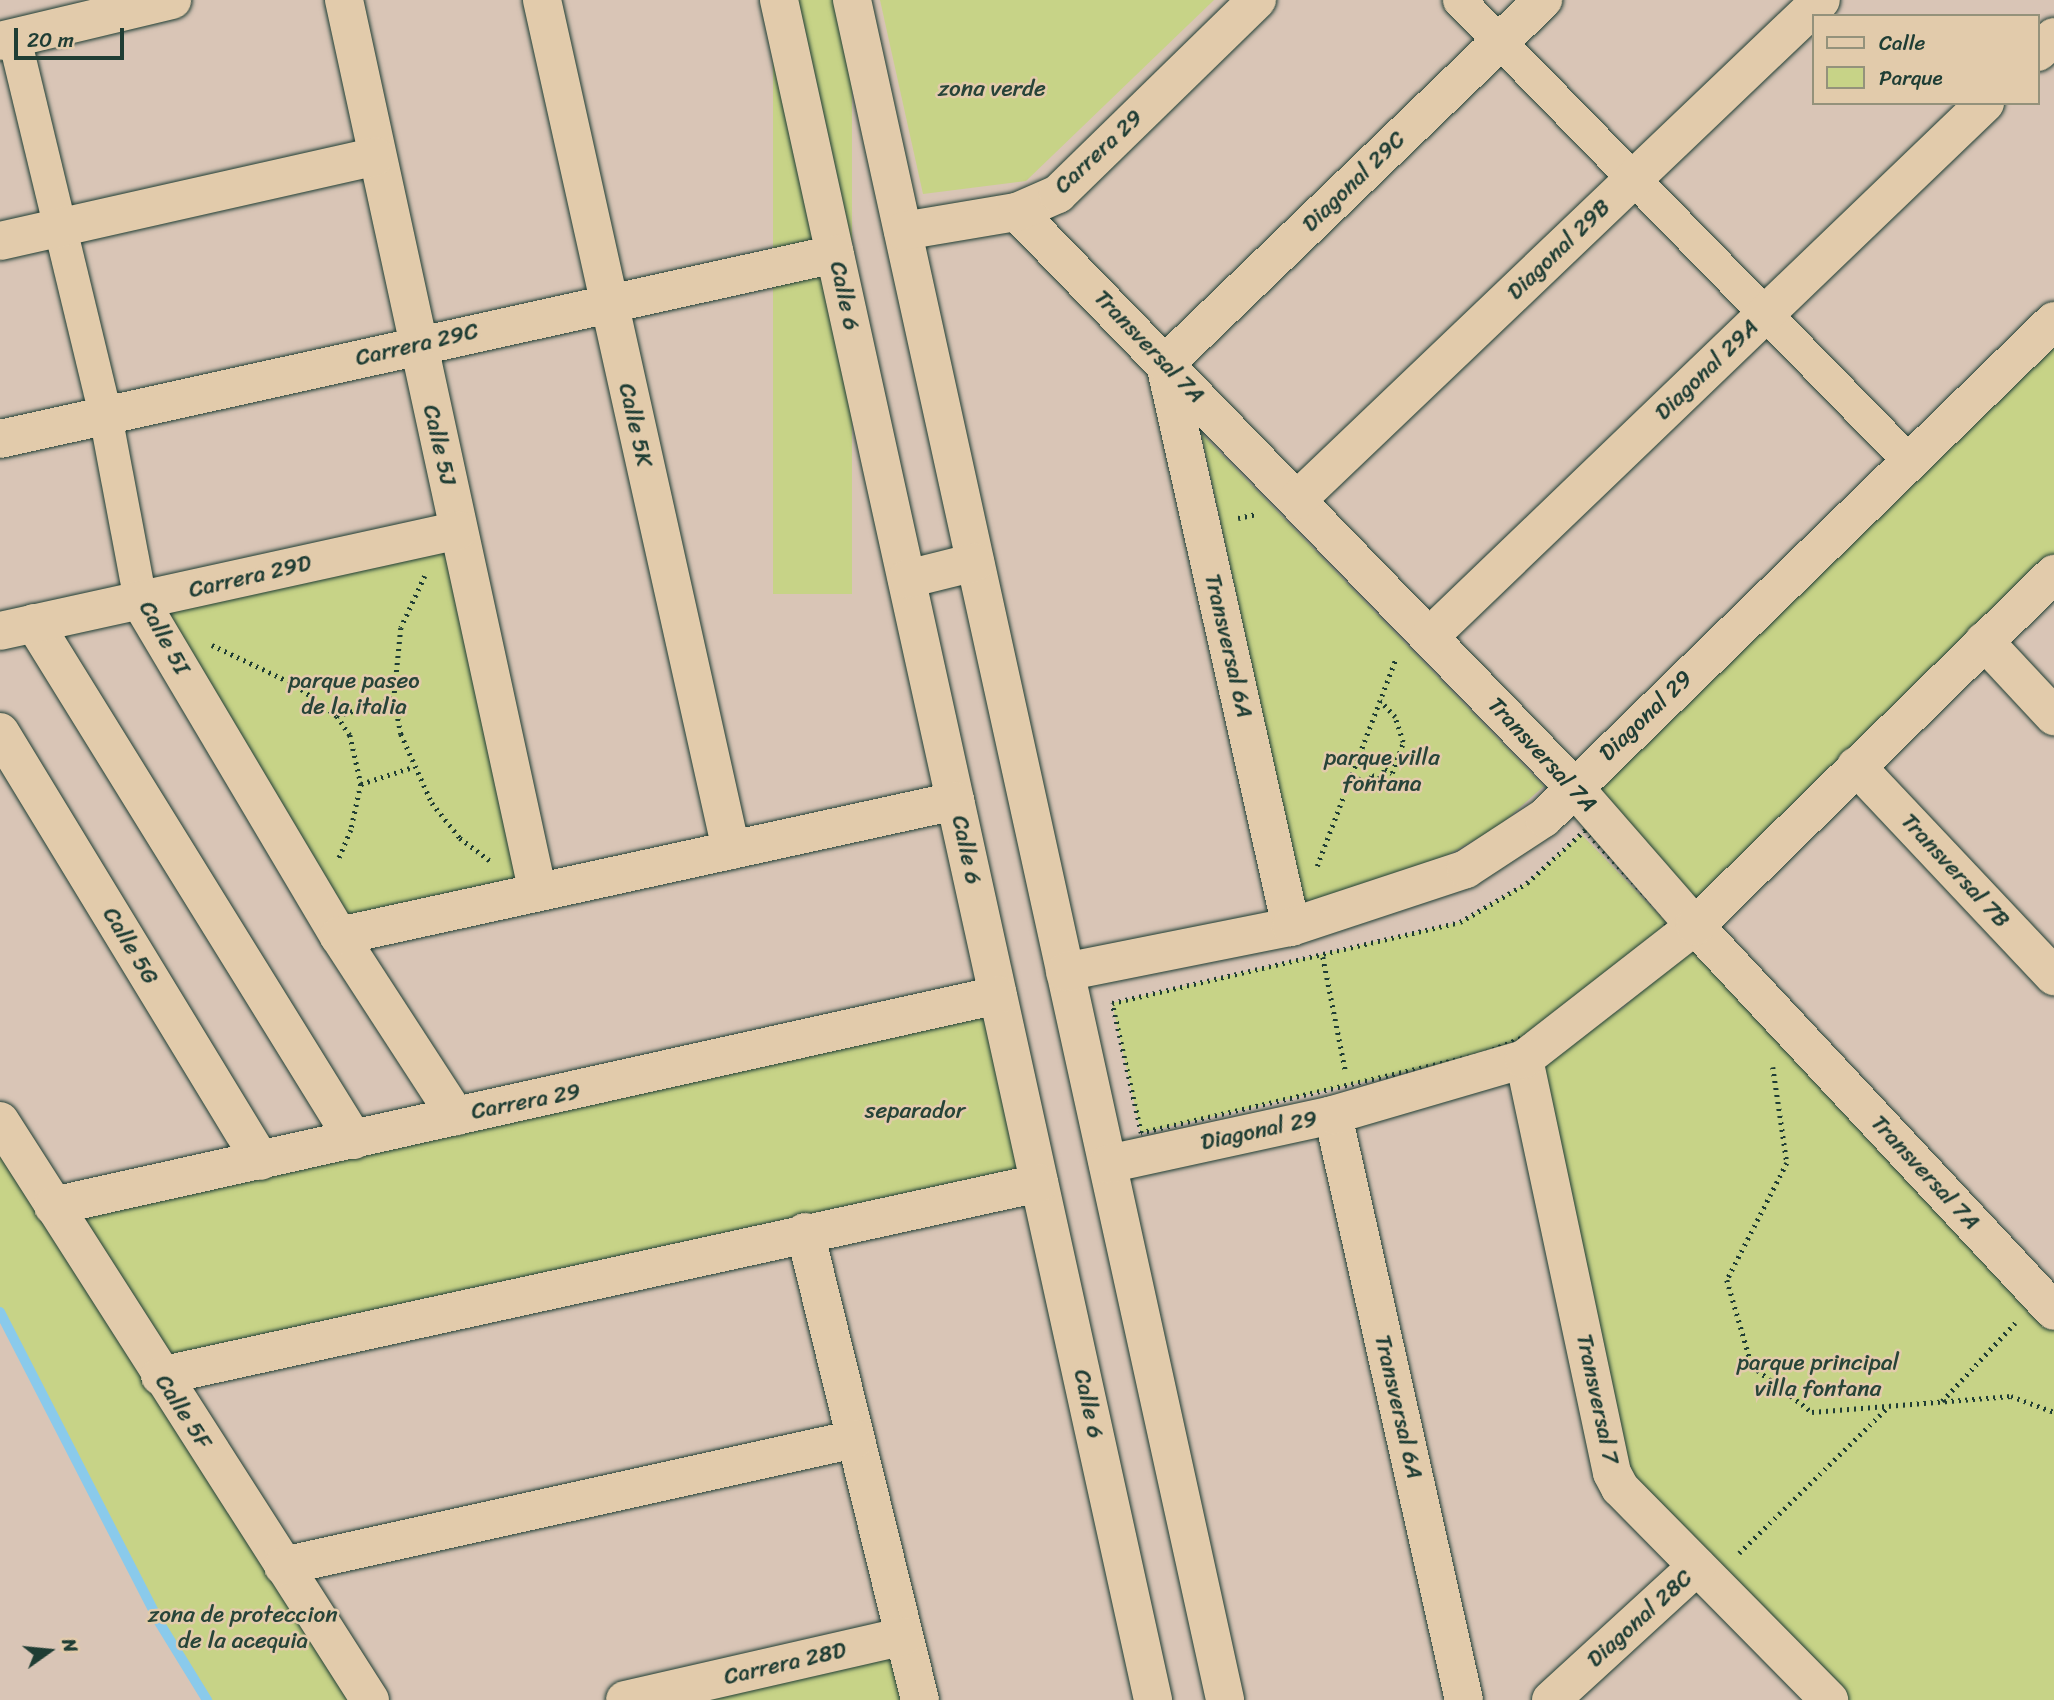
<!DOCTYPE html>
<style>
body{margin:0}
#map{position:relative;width:2054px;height:1700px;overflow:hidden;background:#d9c5b6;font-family:Sriracha,sans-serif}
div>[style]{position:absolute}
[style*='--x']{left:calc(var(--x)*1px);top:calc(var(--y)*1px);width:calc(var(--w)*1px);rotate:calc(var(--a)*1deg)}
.green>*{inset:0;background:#c7d387;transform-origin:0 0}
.stream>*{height:10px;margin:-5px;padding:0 5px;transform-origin:5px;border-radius:5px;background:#8acaeb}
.path>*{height:4.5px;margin-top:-2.25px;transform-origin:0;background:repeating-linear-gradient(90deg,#1f3d34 0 2px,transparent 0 7px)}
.roads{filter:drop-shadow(0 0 2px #1f3d34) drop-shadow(0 0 2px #1f3d34)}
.pedestrian>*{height:33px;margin:-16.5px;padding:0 16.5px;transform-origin:16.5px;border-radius:16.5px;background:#e2cbab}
.minor>*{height:38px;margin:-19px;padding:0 19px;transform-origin:19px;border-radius:19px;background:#e2cbab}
span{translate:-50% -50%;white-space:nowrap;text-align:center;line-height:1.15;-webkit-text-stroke:5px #e2cbab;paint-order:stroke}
.park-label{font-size:23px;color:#274438}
.street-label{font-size:23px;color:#1f3d34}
.legend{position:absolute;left:1812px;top:14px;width:228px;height:91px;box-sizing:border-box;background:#e2cbab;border:2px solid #94927b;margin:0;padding:9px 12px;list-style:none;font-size:21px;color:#1f3d34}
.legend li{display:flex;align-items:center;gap:14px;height:35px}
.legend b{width:35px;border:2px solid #94927b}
.north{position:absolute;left:14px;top:1616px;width:70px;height:70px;-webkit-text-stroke:5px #e2cbab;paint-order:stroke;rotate:75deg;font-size:19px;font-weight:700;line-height:28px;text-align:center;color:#1f3d34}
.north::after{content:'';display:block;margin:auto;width:24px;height:32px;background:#1f3d34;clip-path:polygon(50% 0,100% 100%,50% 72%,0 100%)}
.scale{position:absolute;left:14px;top:28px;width:110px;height:32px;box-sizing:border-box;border:4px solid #1f3d34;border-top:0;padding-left:9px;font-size:21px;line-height:24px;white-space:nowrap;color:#1f3d34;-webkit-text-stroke:5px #e2cbab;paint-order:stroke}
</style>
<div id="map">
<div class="green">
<i style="left:773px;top:0;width:79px;height:594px"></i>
<i style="clip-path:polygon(880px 0,1214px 0,1026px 181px,923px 194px)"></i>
<i style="clip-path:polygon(2054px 323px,2054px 574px,1698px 913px,1583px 788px)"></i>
<i style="clip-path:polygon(1201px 433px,1544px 786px,1498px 827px,1406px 878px,1304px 902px)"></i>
<i style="clip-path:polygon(458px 530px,537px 889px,339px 936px,140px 601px)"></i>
<i style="clip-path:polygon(1581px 834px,1666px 922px,1645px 950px,1527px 1036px,1483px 1054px,1141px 1133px,1112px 1003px,1460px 922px,1527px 883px)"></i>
<i style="clip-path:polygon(1699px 935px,2054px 1326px,2054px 1700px,1846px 1700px,1630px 1484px,1532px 1062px,1623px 1008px)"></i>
<i style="clip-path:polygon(998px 995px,1039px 1183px,160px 1376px,370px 1700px,207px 1700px,159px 1622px,0 1312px,0 1121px,53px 1206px)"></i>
<i style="clip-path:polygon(904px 1636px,920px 1700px,625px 1700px)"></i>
</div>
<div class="stream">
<i style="--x:0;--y:1312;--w:348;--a:62.8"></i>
<i style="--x:159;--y:1622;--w:92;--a:58.4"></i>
</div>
<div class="path">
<i style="--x:1238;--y:518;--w:19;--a:-12"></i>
<i style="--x:425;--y:576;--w:57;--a:114.8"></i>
<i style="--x:401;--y:628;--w:70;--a:95.7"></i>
<i style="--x:394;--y:698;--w:37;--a:79"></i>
<i style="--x:401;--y:734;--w:76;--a:65.8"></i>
<i style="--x:432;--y:803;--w:45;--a:51.3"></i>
<i style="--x:460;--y:838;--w:39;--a:37"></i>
<i style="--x:212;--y:645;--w:93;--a:25.5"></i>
<i style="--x:296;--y:685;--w:51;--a:37.1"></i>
<i style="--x:337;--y:716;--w:23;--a:56"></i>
<i style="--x:350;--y:735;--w:50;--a:77.3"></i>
<i style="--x:361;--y:784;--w:47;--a:102.3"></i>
<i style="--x:351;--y:830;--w:34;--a:113"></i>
<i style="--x:337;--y:716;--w:60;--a:-17.5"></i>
<i style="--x:1352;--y:775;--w:18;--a:29"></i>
<i style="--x:1368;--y:784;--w:10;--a:-66"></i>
<i style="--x:1372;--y:775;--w:8;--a:23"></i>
<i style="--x:1379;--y:778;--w:11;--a:-56"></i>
<i style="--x:1385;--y:769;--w:8;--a:30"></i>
<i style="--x:1392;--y:773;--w:33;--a:-70"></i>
<i style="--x:1403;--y:742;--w:26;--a:-108"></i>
<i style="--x:1395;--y:717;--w:22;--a:-133"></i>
<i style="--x:361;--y:784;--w:55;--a:-18.1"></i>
<i style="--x:1585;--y:830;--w:119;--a:47"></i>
<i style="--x:1666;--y:917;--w:12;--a:85"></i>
<i style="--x:1667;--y:929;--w:106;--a:139.2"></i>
<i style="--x:1587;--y:998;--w:71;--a:147.7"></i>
<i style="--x:1527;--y:1036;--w:48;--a:157.8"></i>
<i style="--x:1483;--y:1054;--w:351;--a:167"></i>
<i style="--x:1141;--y:1133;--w:133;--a:-102.6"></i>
<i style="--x:1112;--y:1003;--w:357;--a:-13.1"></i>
<i style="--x:1460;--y:922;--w:78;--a:-30.2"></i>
<i style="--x:1527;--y:883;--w:79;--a:-42.4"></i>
<i style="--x:1317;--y:866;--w:222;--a:-69.2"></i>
<i style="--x:1323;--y:957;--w:118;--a:78.8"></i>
<i style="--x:1773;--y:1067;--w:97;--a:81.7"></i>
<i style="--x:1787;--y:1163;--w:131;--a:117.1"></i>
<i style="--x:1727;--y:1280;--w:90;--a:73.8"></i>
<i style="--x:1752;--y:1366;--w:76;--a:37.5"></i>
<i style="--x:1812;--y:1412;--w:200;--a:-4.6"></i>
<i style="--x:2011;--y:1396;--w:46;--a:20.4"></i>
<i style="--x:1942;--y:1401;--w:107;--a:-46.9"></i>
<i style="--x:1739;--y:1553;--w:210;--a:-44.4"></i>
</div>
<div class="roads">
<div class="pedestrian">
<i style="--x:1459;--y:0;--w:644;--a:45.69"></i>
<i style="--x:14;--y:38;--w:388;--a:76.4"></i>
<i style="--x:105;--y:415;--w:189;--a:79.3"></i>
</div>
<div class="minor">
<i style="--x:344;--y:0;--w:910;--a:77.75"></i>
<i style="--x:542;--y:0;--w:871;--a:77.46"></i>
<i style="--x:779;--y:0;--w:1741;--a:77.59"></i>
<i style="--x:852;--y:0;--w:1740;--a:77.62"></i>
<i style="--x:0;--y:41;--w:177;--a:-13.4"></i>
<i style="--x:2038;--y:52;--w:22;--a:-43"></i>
<i style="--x:1017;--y:212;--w:799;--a:45.91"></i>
<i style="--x:1573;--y:786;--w:186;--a:48.9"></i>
<i style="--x:1695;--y:926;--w:526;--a:47"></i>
<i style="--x:903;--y:231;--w:116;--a:-9.5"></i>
<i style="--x:1017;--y:212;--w:45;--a:-23.7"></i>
<i style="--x:1058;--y:194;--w:278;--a:-44.3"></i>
<i style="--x:0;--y:241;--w:385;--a:-12.7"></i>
<i style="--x:0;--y:439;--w:855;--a:-12.49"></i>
<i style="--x:1297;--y:500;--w:724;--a:-43.66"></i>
<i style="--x:907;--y:579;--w:70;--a:-14"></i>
<i style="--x:140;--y:601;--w:390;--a:59.3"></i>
<i style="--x:339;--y:936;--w:215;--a:57"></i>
<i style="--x:34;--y:623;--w:608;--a:58.24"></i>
<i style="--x:0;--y:631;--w:469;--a:-12.4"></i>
<i style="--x:1429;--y:637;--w:771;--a:-43.84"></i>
<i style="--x:1984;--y:641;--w:103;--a:47"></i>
<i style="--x:0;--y:732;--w:502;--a:58.68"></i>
<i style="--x:1856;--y:766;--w:289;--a:46.7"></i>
<i style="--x:1291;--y:927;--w:577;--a:-102.61"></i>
<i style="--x:1165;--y:364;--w:525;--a:-43.92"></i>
<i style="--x:339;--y:936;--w:631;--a:-12.36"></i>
<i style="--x:1065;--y:972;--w:230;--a:-11.3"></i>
<i style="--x:1291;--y:927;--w:184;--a:-18.3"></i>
<i style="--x:1466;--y:869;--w:93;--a:-33.2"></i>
<i style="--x:1544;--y:818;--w:712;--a:-44.26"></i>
<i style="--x:1524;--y:1059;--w:423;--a:78"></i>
<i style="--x:1612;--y:1473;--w:17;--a:62"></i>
<i style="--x:1620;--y:1488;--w:298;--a:45.4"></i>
<i style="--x:1333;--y:1115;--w:599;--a:77.38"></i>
<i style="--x:0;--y:1121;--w:687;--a:57.42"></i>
<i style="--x:1108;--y:1164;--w:230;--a:-12.3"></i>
<i style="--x:1333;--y:1115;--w:199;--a:-16.3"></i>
<i style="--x:1524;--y:1059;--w:217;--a:-37.9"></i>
<i style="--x:1695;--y:926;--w:503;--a:-44.44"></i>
<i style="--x:53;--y:1206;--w:968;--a:-12.59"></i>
<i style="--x:805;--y:1232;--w:482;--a:76.2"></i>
<i style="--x:160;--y:1376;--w:900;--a:-12.38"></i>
<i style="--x:283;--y:1566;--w:586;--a:-12.52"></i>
<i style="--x:625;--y:1700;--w:286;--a:-12.9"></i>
<i style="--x:1551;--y:1700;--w:198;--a:-42.5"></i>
</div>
</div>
<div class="park-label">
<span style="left:992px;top:89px">zona verde</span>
<span style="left:354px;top:694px">parque paseo<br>de la italia</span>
<span style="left:1382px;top:771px">parque villa<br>fontana</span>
<span style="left:915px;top:1111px">separador</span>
<span style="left:1818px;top:1376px">parque principal<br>villa fontana</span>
<span style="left:243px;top:1628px">zona de proteccion<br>de la acequia</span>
</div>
<div class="street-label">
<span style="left:1099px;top:152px;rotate:-43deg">Carrera 29</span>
<span style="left:1354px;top:182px;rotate:-44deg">Diagonal 29C</span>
<span style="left:1559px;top:250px;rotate:-44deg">Diagonal 29B</span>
<span style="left:844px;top:296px;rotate:78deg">Calle 6</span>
<span style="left:417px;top:345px;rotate:-13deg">Carrera 29C</span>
<span style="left:1149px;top:347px;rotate:46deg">Transversal 7A</span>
<span style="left:1707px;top:370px;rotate:-44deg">Diagonal 29A</span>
<span style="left:635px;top:425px;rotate:77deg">Calle 5K</span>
<span style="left:439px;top:445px;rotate:77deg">Calle 5J</span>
<span style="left:250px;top:577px;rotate:-13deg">Carrera 29D</span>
<span style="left:164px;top:638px;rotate:61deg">Calle 5I</span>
<span style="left:1228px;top:646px;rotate:77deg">Transversal 6A</span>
<span style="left:1646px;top:716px;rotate:-44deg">Diagonal 29</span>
<span style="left:1542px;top:755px;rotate:47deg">Transversal 7A</span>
<span style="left:966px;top:850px;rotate:78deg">Calle 6</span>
<span style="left:1955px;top:871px;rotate:47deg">Transversal 7B</span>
<span style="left:130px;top:946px;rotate:59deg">Calle 5G</span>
<span style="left:526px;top:1102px;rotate:-11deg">Carrera 29</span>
<span style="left:1259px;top:1131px;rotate:-12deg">Diagonal 29</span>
<span style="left:1925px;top:1173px;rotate:47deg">Transversal 7A</span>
<span style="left:1597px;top:1399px;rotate:78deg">Transversal 7</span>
<span style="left:1088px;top:1404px;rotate:78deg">Calle 6</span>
<span style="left:1398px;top:1407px;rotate:77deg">Transversal 6A</span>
<span style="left:183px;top:1412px;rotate:57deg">Calle 5F</span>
<span style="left:1640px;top:1619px;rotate:-42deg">Diagonal 28C</span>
<span style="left:785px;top:1664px;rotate:-13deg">Carrera 28D</span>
</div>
<ul class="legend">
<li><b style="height:9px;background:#e2cbab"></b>Calle</li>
<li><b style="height:19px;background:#c7d387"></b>Parque</li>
</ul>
<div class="north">N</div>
<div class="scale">20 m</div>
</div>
